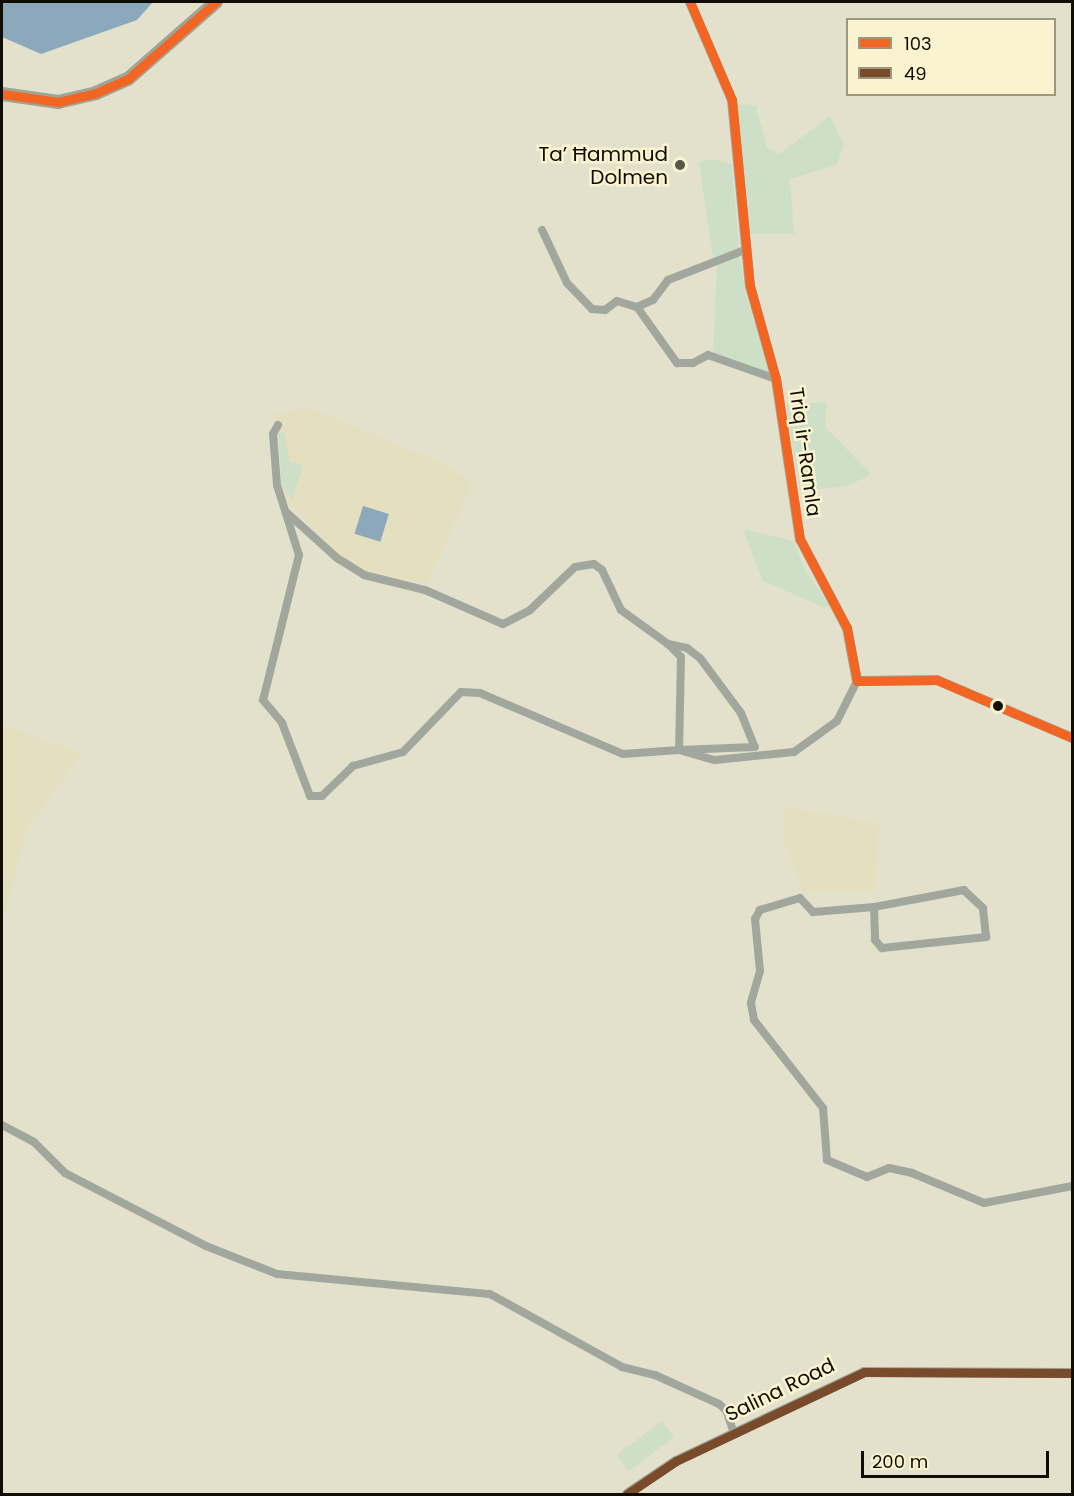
<!DOCTYPE html>
<meta charset="utf-8">
<style>
body{margin:0}
#map{position:relative;width:1074px;height:1496px;overflow:hidden;background:#e3e0cc;font-family:Poppins,sans-serif}
div>[style]{position:absolute}
[style*='--x']{left:calc(var(--x)*1px);top:calc(var(--y)*1px);width:calc(var(--w)*1px);rotate:calc(var(--a)*1deg)}
.built>*{inset:0;background:#e4dfbe}
.green>*{inset:0;background:#cedfc7;transform-origin:0 0}
.water>*{inset:0;background:#8ca9bb;transform-origin:0 0}
.street>*{height:8px;margin:-4px;padding:0 4px;transform-origin:4px;border-radius:4px;background:#a2a79d}
.secondary>*{height:10px;margin:-5px;padding:0 5px;transform-origin:5px;border-radius:5px;background:#a2a599}
.highway>*{height:14px;margin:-7px;padding:0 7px;transform-origin:7px;border-radius:7px;background:#a0a495}
.bus-1>*{height:9px;margin:-4.5px;padding:0 4.5px;transform-origin:4.5px;border-radius:4.5px;background:#f26522}
.bus-2>*{height:9px;margin:-4.5px;padding:0 4.5px;transform-origin:4.5px;border-radius:4.5px;background:#7a4b2a}
.dots>*{width:16px;height:16px;translate:-50% -50%;box-sizing:border-box;border:3px solid #f9f3d0;border-radius:50%}
span{translate:-50% -50%;white-space:nowrap;text-align:center;line-height:1.15;-webkit-text-stroke:5px #f9f3d0;paint-order:stroke}
.poi-label{font-size:20px;color:#100e04}
.right{translate:-100% -50%;text-align:right}
.street-label{font-size:20px;color:#100e04}
.frame{position:absolute;inset:0;border:3px solid #100e04;pointer-events:none}
.legend{position:absolute;left:846px;top:18px;width:210px;height:78px;box-sizing:border-box;background:#f9f3d0;border:2px solid #9c977e;margin:0;padding:8px 10px;list-style:none;font-size:18px;color:#100e04}
.legend li{display:flex;align-items:center;gap:12px;height:30px}
.legend b{width:30px;border:2px solid #9c977e}
.scale{position:absolute;left:861px;top:1451px;width:188px;height:27px;box-sizing:border-box;border:3px solid #100e04;border-top:0;padding-left:8px;font-size:18px;line-height:21px;white-space:nowrap;color:#100e04;-webkit-text-stroke:4px #f9f3d0;paint-order:stroke}
</style>
<div id="map">
<div class="built">
<i style="clip-path:polygon(309px 408px,448px 465px,472px 485px,427px 584px,369px 575px,333px 552px,284px 498px,274px 414px)"></i>
<i style="clip-path:polygon(2px 725px,82px 753px,27px 829px,2px 924px)"></i>
<i style="clip-path:polygon(784px 807px,879px 823px,875px 892px,803px 892px,783px 838px)"></i>
</div>
<div class="green">
<i style="clip-path:polygon(737px 104px,756px 106px,767px 148px,779px 154px,830px 116px,844px 146px,836px 165px,790px 179px,794px 234px,747px 234px)"></i>
<i style="clip-path:polygon(711px 159px,732px 164px,739px 249px,713px 259px,699px 162px)"></i>
<i style="clip-path:polygon(739px 256px,746px 295px,771px 379px,713px 356px,717px 262px)"></i>
<i style="clip-path:polygon(826px 402px,825px 427px,871px 474px,848px 486px,800px 491px,786px 405px)"></i>
<i style="clip-path:polygon(284px 432px,290px 461px,303px 466px,292px 500px,282px 486px,278px 434px)"></i>
<i style="clip-path:polygon(743px 529px,794px 541px,804px 568px,829px 605px,824px 608px,762px 580px)"></i>
<i style="left:662px;top:1421px;width:20px;height:57px;rotate:53deg"></i>
</div>
<div class="water">
<i style="clip-path:polygon(2px 2px,153px 2px,137px 20px,41px 54px,2px 37px)"></i>
<i style="left:363px;top:506px;width:27px;height:29px;rotate:17deg"></i>
</div>
<div class="street">
<i style="--x:542;--y:230;--w:59;--a:64.7"></i>
<i style="--x:567;--y:283;--w:36;--a:46"></i>
<i style="--x:592;--y:309;--w:13;--a:4"></i>
<i style="--x:605;--y:310;--w:15;--a:-37"></i>
<i style="--x:617;--y:301;--w:21;--a:17"></i>
<i style="--x:637;--y:307;--w:17;--a:-24"></i>
<i style="--x:653;--y:300;--w:25;--a:-53"></i>
<i style="--x:668;--y:280;--w:83;--a:-21.3"></i>
<i style="--x:637;--y:307;--w:69;--a:54.5"></i>
<i style="--x:677;--y:363;--w:16;--a:0"></i>
<i style="--x:693;--y:363;--w:17;--a:-28"></i>
<i style="--x:708;--y:355;--w:72;--a:19.4"></i>
<i style="--x:278;--y:425;--w:10;--a:119"></i>
<i style="--x:273;--y:434;--w:51;--a:85.5"></i>
<i style="--x:277;--y:485;--w:73;--a:72.6"></i>
<i style="--x:299;--y:555;--w:149;--a:103.9"></i>
<i style="--x:263;--y:700;--w:30;--a:50"></i>
<i style="--x:282;--y:723;--w:78;--a:69"></i>
<i style="--x:310;--y:796;--w:12;--a:0"></i>
<i style="--x:322;--y:796;--w:43;--a:-44.1"></i>
<i style="--x:353;--y:766;--w:52;--a:-15.6"></i>
<i style="--x:403;--y:752;--w:83;--a:-46"></i>
<i style="--x:461;--y:692;--w:19;--a:3"></i>
<i style="--x:480;--y:693;--w:155;--a:23.1"></i>
<i style="--x:623;--y:754;--w:56;--a:-4.1"></i>
<i style="--x:679;--y:750;--w:37;--a:16"></i>
<i style="--x:715;--y:760;--w:79;--a:-5.8"></i>
<i style="--x:794;--y:752;--w:53;--a:-35.8"></i>
<i style="--x:837;--y:721;--w:45;--a:-63.4"></i>
<i style="--x:286;--y:512;--w:69;--a:42"></i>
<i style="--x:337;--y:558;--w:32;--a:32"></i>
<i style="--x:364;--y:575;--w:63;--a:13.8"></i>
<i style="--x:425;--y:590;--w:85;--a:23.6"></i>
<i style="--x:503;--y:624;--w:30;--a:-27"></i>
<i style="--x:530;--y:610;--w:62;--a:-43.7"></i>
<i style="--x:575;--y:567;--w:19;--a:-9"></i>
<i style="--x:594;--y:564;--w:10;--a:37"></i>
<i style="--x:602;--y:570;--w:44;--a:64.6"></i>
<i style="--x:621;--y:610;--w:58;--a:35.9"></i>
<i style="--x:668;--y:644;--w:19;--a:12"></i>
<i style="--x:687;--y:648;--w:16;--a:38"></i>
<i style="--x:700;--y:658;--w:69;--a:53.3"></i>
<i style="--x:741;--y:713;--w:35;--a:68"></i>
<i style="--x:668;--y:644;--w:18;--a:45"></i>
<i style="--x:681;--y:657;--w:93;--a:91.2"></i>
<i style="--x:679;--y:750;--w:76;--a:-2.3"></i>
<i style="--x:874;--y:907;--w:33;--a:88"></i>
<i style="--x:875;--y:940;--w:11;--a:49"></i>
<i style="--x:882;--y:948;--w:105;--a:-6"></i>
<i style="--x:986;--y:937;--w:29;--a:-96"></i>
<i style="--x:983;--y:908;--w:26;--a:-137"></i>
<i style="--x:964;--y:890;--w:92;--a:169.3"></i>
<i style="--x:874;--y:907;--w:61;--a:175.3"></i>
<i style="--x:813;--y:912;--w:19;--a:-133"></i>
<i style="--x:800;--y:898;--w:42;--a:163.3"></i>
<i style="--x:760;--y:910;--w:10;--a:119"></i>
<i style="--x:755;--y:919;--w:52;--a:84.5"></i>
<i style="--x:760;--y:971;--w:33;--a:106"></i>
<i style="--x:751;--y:1003;--w:17;--a:80"></i>
<i style="--x:754;--y:1020;--w:112;--a:51.9"></i>
<i style="--x:823;--y:1108;--w:52;--a:85.6"></i>
<i style="--x:827;--y:1160;--w:43;--a:23"></i>
<i style="--x:867;--y:1177;--w:24;--a:-22"></i>
<i style="--x:889;--y:1168;--w:24;--a:12"></i>
<i style="--x:912;--y:1173;--w:78;--a:22.6"></i>
<i style="--x:984;--y:1203;--w:90;--a:-10.9"></i>
<i style="--x:2;--y:1125;--w:36;--a:28"></i>
<i style="--x:34;--y:1142;--w:44;--a:45"></i>
<i style="--x:65;--y:1173;--w:159;--a:27.4"></i>
<i style="--x:206;--y:1246;--w:76;--a:21.5"></i>
<i style="--x:277;--y:1274;--w:214;--a:5.4"></i>
<i style="--x:490;--y:1294;--w:151;--a:28.9"></i>
<i style="--x:622;--y:1367;--w:34;--a:14"></i>
<i style="--x:655;--y:1375;--w:70;--a:24.4"></i>
<i style="--x:719;--y:1404;--w:9;--a:41"></i>
<i style="--x:726;--y:1410;--w:24;--a:71"></i>
</div>
<div class="secondary">
<i style="--x:690;--y:2;--w:107;--a:66.8"></i>
<i style="--x:732;--y:100;--w:187;--a:84.5"></i>
<i style="--x:750;--y:286;--w:97;--a:74.4"></i>
<i style="--x:776;--y:379;--w:162;--a:81.5"></i>
<i style="--x:800;--y:539;--w:101;--a:62.2"></i>
<i style="--x:847;--y:628;--w:54;--a:79.3"></i>
<i style="--x:857;--y:681;--w:80;--a:-0.7"></i>
<i style="--x:937;--y:680;--w:147;--a:23.2"></i>
<i style="--x:627;--y:1494;--w:59;--a:-34"></i>
<i style="--x:676;--y:1461;--w:208;--a:-25.3"></i>
<i style="--x:864;--y:1372;--w:208;--a:0.3"></i>
</div>
<div class="highway">
<i style="--x:2;--y:94;--w:57;--a:8.1"></i>
<i style="--x:58;--y:102;--w:39;--a:-13"></i>
<i style="--x:96;--y:93;--w:35;--a:-24"></i>
<i style="--x:128;--y:79;--w:117;--a:-41.2"></i>
</div>
<div class="bus-1">
<i style="--x:690;--y:2;--w:107;--a:66.8"></i>
<i style="--x:732;--y:100;--w:187;--a:84.5"></i>
<i style="--x:750;--y:286;--w:97;--a:74.4"></i>
<i style="--x:776;--y:379;--w:162;--a:81.5"></i>
<i style="--x:800;--y:539;--w:101;--a:62.2"></i>
<i style="--x:847;--y:628;--w:54;--a:79.3"></i>
<i style="--x:857;--y:681;--w:80;--a:-0.7"></i>
<i style="--x:937;--y:680;--w:147;--a:23.2"></i>
<i style="--x:2;--y:94;--w:57;--a:8.1"></i>
<i style="--x:58;--y:102;--w:39;--a:-13"></i>
<i style="--x:96;--y:93;--w:35;--a:-24"></i>
<i style="--x:128;--y:79;--w:117;--a:-41.2"></i>
</div>
<div class="bus-2">
<i style="--x:627;--y:1494;--w:59;--a:-34"></i>
<i style="--x:676;--y:1461;--w:208;--a:-25.3"></i>
<i style="--x:864;--y:1372;--w:208;--a:0.3"></i>
</div>
<div class="dots">
<i style="left:680px;top:165px;background:#5a584a"></i>
<i style="left:998px;top:706px;background:#100e04"></i>
</div>
<div class="poi-label">
<span class="right" style="left:668px;top:166px">Ta’ Ħammud<br>Dolmen</span>
</div>
<div class="street-label">
<span style="left:805px;top:452px;rotate:82deg">Triq ir-Ramla</span>
<span style="left:780px;top:1390px;rotate:-26deg">Salina Road</span>
</div>
<div class="frame"></div>
<ul class="legend">
<li><b style="height:8px;background:#f26522"></b>103</li>
<li><b style="height:8px;background:#7a4b2a"></b>49</li>
</ul>
<div class="scale">200 m</div>
</div>
